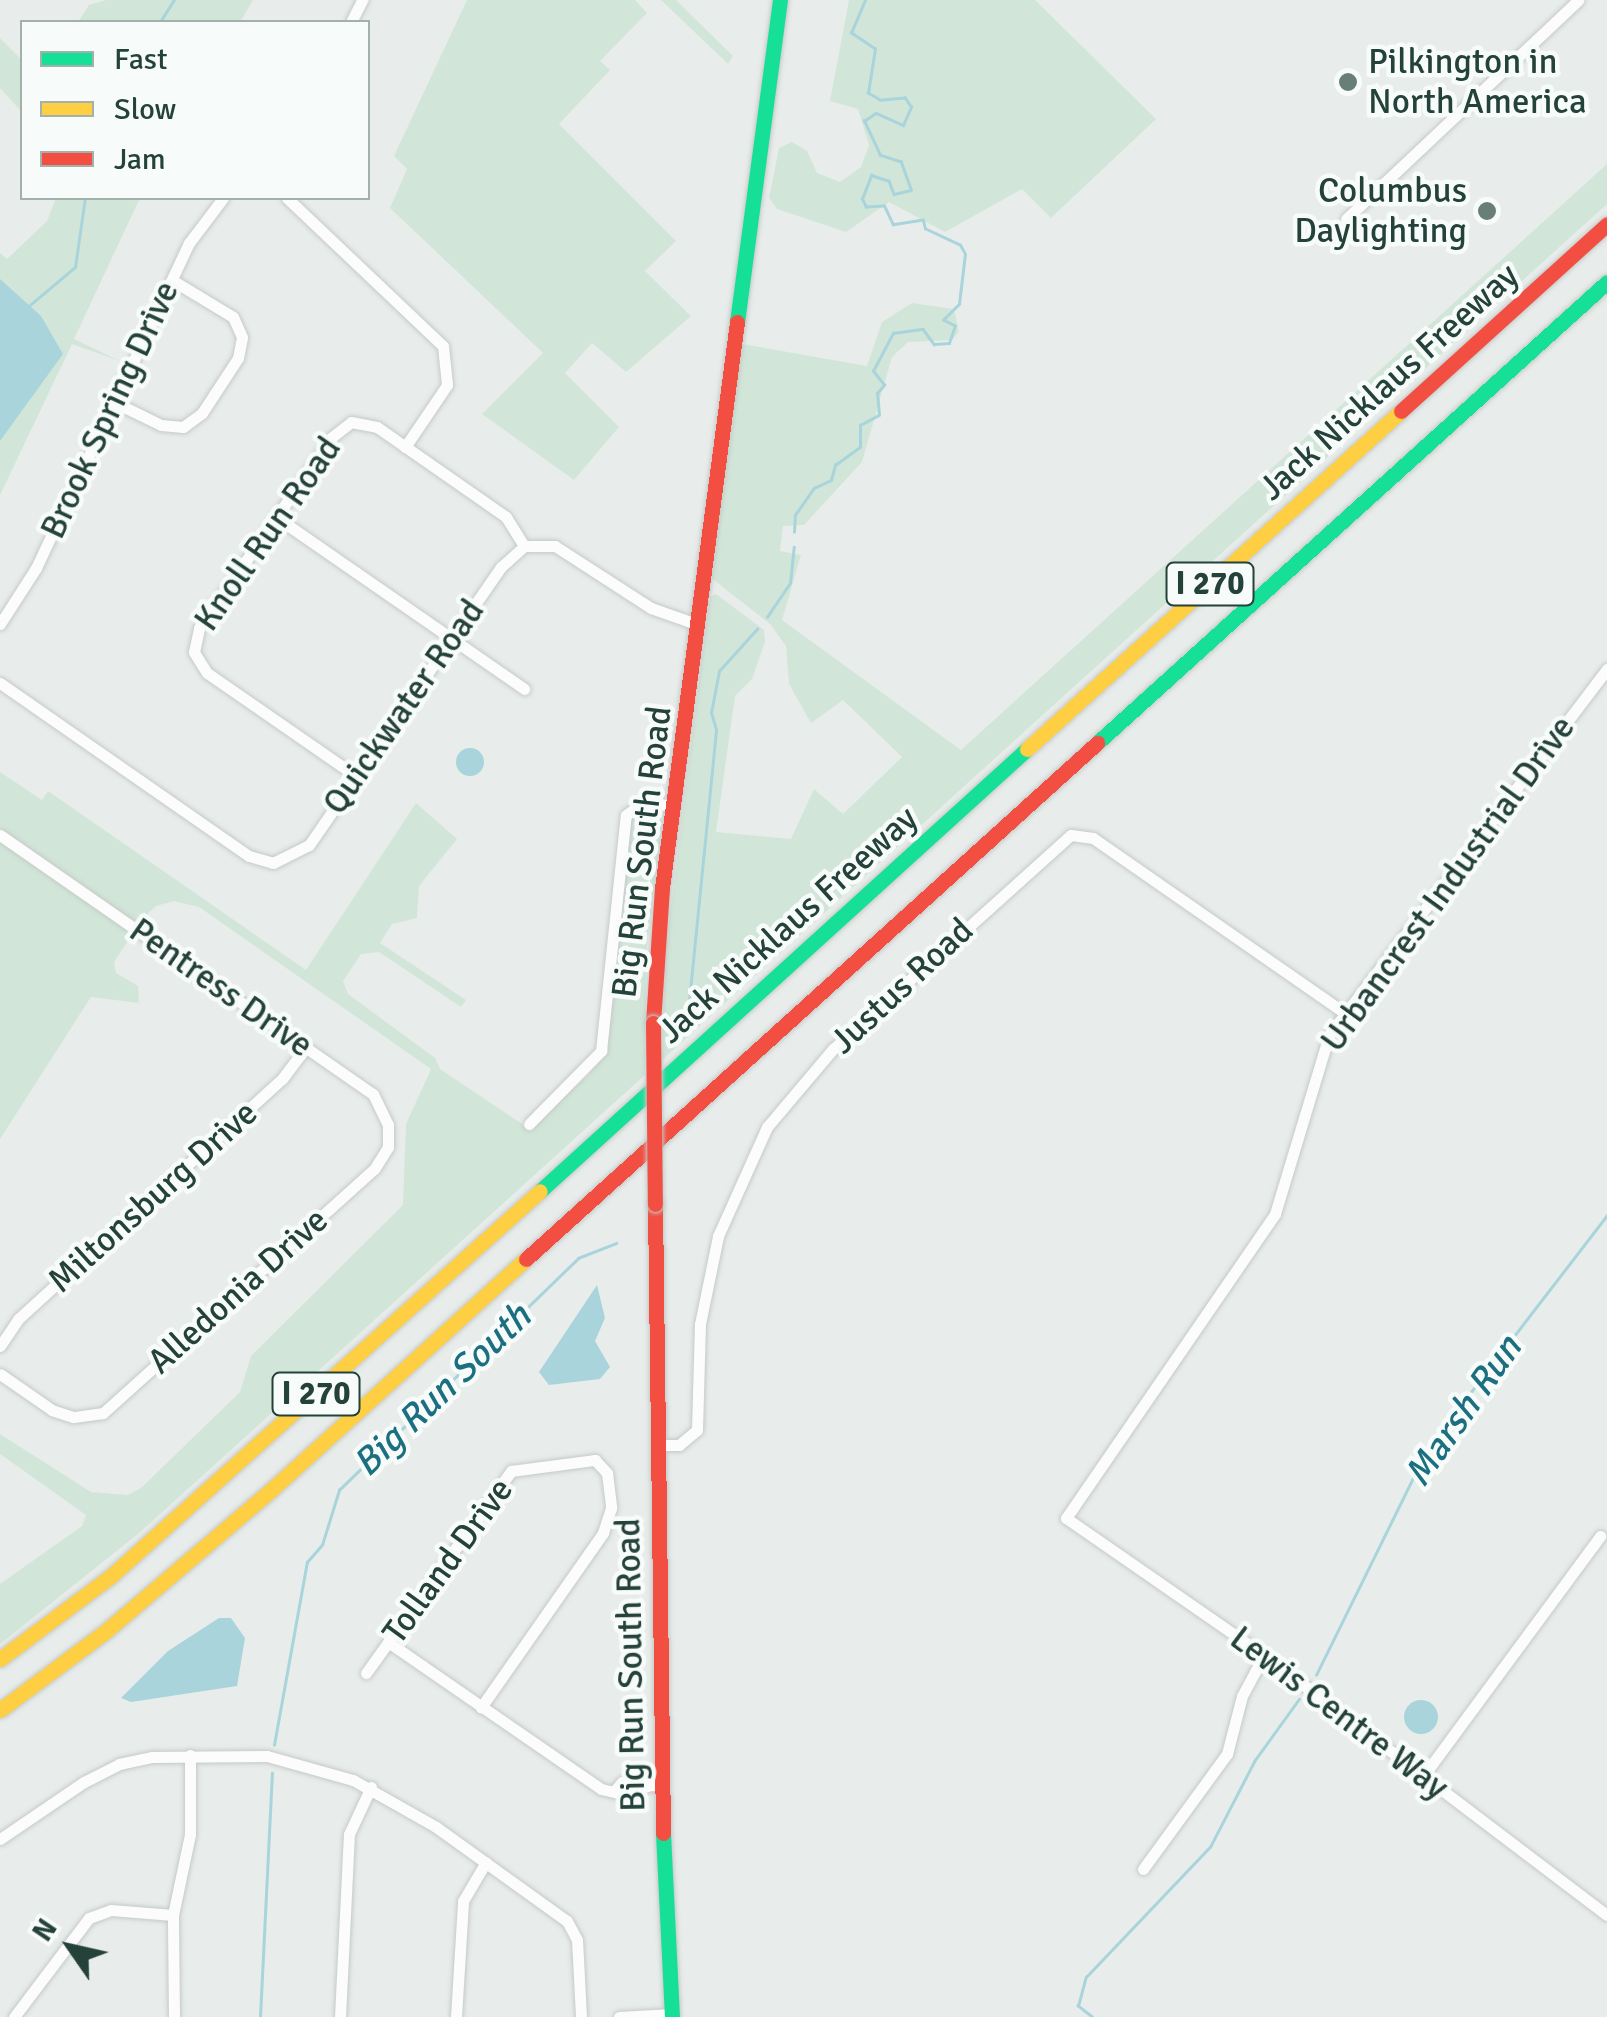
<!DOCTYPE html>
<style>
body{margin:0}
#map{position:relative;width:1607px;height:2017px;overflow:hidden;background:#e8edeb;font-family:Signika,sans-serif}
div>[style]{position:absolute}
[style*='--x']{left:calc(var(--x)*1px);top:calc(var(--y)*1px);width:calc(var(--w)*1px);rotate:calc(var(--a)*1deg)}
.green>*{inset:0;background:#d1e6d8}
.water>*{inset:0;background:#a9d4db}
.round{border-radius:50%}
.stream>*{height:2.5px;margin:-1.25px;padding:0 1.25px;transform-origin:1.25px;border-radius:1.25px;background:#a9d4db}
.roads{filter:drop-shadow(0 0 2px #c5cac8) drop-shadow(0 0 2px #c5cac8)}
.street>*{height:11px;margin:-5.5px;padding:0 5.5px;transform-origin:5.5px;border-radius:5.5px;background:#fcfcfc}
.fast>*{height:15px;margin:-7.5px;padding:0 7.5px;transform-origin:7.5px;border-radius:7.5px;background:#16e098}
.slow>*{height:15px;margin:-7.5px;padding:0 7.5px;transform-origin:7.5px;border-radius:7.5px;background:#ffcf43}
.jam>*{height:15px;margin:-7.5px;padding:0 7.5px;transform-origin:7.5px;border-radius:7.5px;background:#f24e42}
.bridges{filter:drop-shadow(0 0 2px #c3cbc8) drop-shadow(0 0 2px #c3cbc8)}
.jam-bridge>*{height:15px;margin:-7.5px;padding:0 7.5px;transform-origin:7.5px;border-radius:7.5px;background:#f24e42}
.dots>*{width:28px;height:28px;translate:-50% -50%;box-sizing:border-box;border:5px solid #f7fbf9;border-radius:50%}
span{translate:-50% -50%;white-space:nowrap;text-align:center;line-height:1.15;-webkit-text-stroke:9px #f7fbf9;paint-order:stroke}
.shield-label span{padding:2px 8px;background:#f7fbf9;border:2px solid;border-radius:8px;-webkit-text-stroke-width:0}
.shield-label{font-size:32px;color:#24423a;font-weight:700}
.poi-label{font-size:35px;color:#24423a}
.left{translate:0 -50%;text-align:left}
.right{translate:-100% -50%;text-align:right}
.street-label{font-size:35px;color:#24423a}
.water-label{font-size:38px;color:#1c6f80;font-style:italic}
.legend{position:absolute;left:20px;top:20px;width:350px;height:180px;box-sizing:border-box;background:#f7fbf9;border:2px solid #a3b1ad;margin:0;padding:12px 18px;list-style:none;font-size:30px;color:#24423a}
.legend li{display:flex;align-items:center;gap:20px;height:50px}
.legend b{width:50px;border:2px solid #a3b1ad}
.north{position:absolute;left:20px;top:1897px;width:100px;height:100px;-webkit-text-stroke:8px #f7fbf9;paint-order:stroke;rotate:304deg;font-size:28px;font-weight:700;line-height:40px;text-align:center;color:#24423a}
.north::after{content:'';display:block;margin:auto;width:35px;height:45px;background:#24423a;clip-path:polygon(50% 0,100% 100%,50% 72%,0 100%)}
</style>
<div id="map">
<div class="green">
<i style="clip-path:polygon(106px 0,253px 0,240px 22px,78px 22px,89px 5px)"></i>
<i style="clip-path:polygon(467px 0,635px 0,647px 13px,600px 61px,610px 70px,559px 124px,676px 241px,645px 271px,691px 316px,626px 372px,592px 343px,565px 373px,619px 427px,574px 480px,482px 414px,543px 353px,390px 208px,407px 169px,394px 156px)"></i>
<i style="clip-path:polygon(661px 0,676px 0,733px 56px,728px 64px)"></i>
<i style="clip-path:polygon(849px 0,1035px 0,1156px 119px,1051px 218px,1022px 189px,945px 232px,889px 202px,846px 232px,777px 209px,769px 198px,779px 148px,792px 142px,807px 151px,817px 173px,840px 182px,861px 167px,869px 145px,858px 109px,830px 101px)"></i>
<i style="clip-path:polygon(0 38px,22px 60px,22px 112px,0 88px)"></i>
<i style="clip-path:polygon(1607px 164px,1607px 204px,662px 1060px,665px 954px,710px 597px,716px 594px,764px 630px,765px 642px,752px 679px,735px 696px,716px 832px,791px 839px,814px 789px,843px 814px,902px 757px,843px 700px,811px 723px,789px 684px,786px 646px,770px 624px,710px 577px,742px 344px,867px 366px,882px 322px,912px 303px,954px 309px,959px 332px,952px 340px,908px 342px,892px 357px,862px 462px,804px 525px,783px 526px,780px 551px,801px 555px,782px 620px,961px 750px)"></i>
<i style="clip-path:polygon(56px 198px,140px 198px,74px 339px,120px 361px,72px 344px,0 495px,0 253px,7px 259px,47px 221px)"></i>
<i style="clip-path:polygon(0 772px,42px 800px,48px 791px,306px 970px,416px 803px,457px 839px,419px 886px,417px 918px,392px 924px,380px 943px,466px 1000px,461px 1007px,379px 952px,361px 954px,343px 981px,348px 994px,435px 1058px,440px 1069px,528px 1128px,589px 1075px,606px 1048px,629px 820px,639px 808px,653px 808px,663px 821px,646px 953px,645px 1075px,138px 1534px,0 1644px,0 1584px,82px 1526px,86px 1515px,0 1454px,0 1434px,91px 1492px,128px 1495px,141px 1488px,240px 1392px,251px 1356px,403px 1205px,406px 1124px,431px 1069px,199px 907px,174px 901px,156px 906px,143px 918px,114px 962px,116px 973px,138px 986px,139px 1003px,91px 997px,0 1139px)"></i>
</div>
<div class="water">
<i style="clip-path:polygon(0 279px,41px 316px,63px 354px,0 441px)"></i>
<i class="round" style="left:456px;top:748px;width:28px;height:28px"></i>
<i style="clip-path:polygon(597px 1285px,605px 1318px,595px 1341px,610px 1367px,600px 1379px,549px 1385px,539px 1372px)"></i>
<i style="clip-path:polygon(219px 1618px,231px 1618px,245px 1638px,237px 1686px,131px 1702px,121px 1698px,168px 1651px)"></i>
<i class="round" style="left:1404px;top:1700px;width:34px;height:34px"></i>
</div>
<div class="stream">
<i style="--x:160;--y:22;--w:26;--a:-58"></i>
<i style="--x:30;--y:305;--w:59;--a:-40.2"></i>
<i style="--x:75;--y:267;--w:70;--a:-81.8"></i>
<i style="--x:794;--y:532;--w:17;--a:-87"></i>
<i style="--x:795;--y:515;--w:33;--a:-55"></i>
<i style="--x:814;--y:488;--w:19;--a:-25"></i>
<i style="--x:831;--y:480;--w:16;--a:-75"></i>
<i style="--x:835;--y:465;--w:31;--a:-36"></i>
<i style="--x:860;--y:447;--w:22;--a:-90"></i>
<i style="--x:860;--y:425;--w:21;--a:-28"></i>
<i style="--x:879;--y:415;--w:22;--a:-95"></i>
<i style="--x:877;--y:393;--w:11;--a:-49"></i>
<i style="--x:884;--y:385;--w:18;--a:-128"></i>
<i style="--x:873;--y:371;--w:43;--a:-62.2"></i>
<i style="--x:893;--y:333;--w:30;--a:-8"></i>
<i style="--x:923;--y:329;--w:19;--a:54"></i>
<i style="--x:934;--y:344;--w:15;--a:-4"></i>
<i style="--x:949;--y:343;--w:18;--a:-71"></i>
<i style="--x:955;--y:326;--w:13;--a:-153"></i>
<i style="--x:943;--y:320;--w:23;--a:-45"></i>
<i style="--x:959;--y:304;--w:50;--a:-83.2"></i>
<i style="--x:965;--y:254;--w:10;--a:-119"></i>
<i style="--x:960;--y:245;--w:38;--a:-155"></i>
<i style="--x:925;--y:229;--w:9;--a:-103"></i>
<i style="--x:923;--y:220;--w:30;--a:171"></i>
<i style="--x:893;--y:225;--w:21;--a:-115"></i>
<i style="--x:884;--y:206;--w:18;--a:177"></i>
<i style="--x:866;--y:207;--w:9;--a:-117"></i>
<i style="--x:862;--y:199;--w:26;--a:-69"></i>
<i style="--x:871;--y:175;--w:19;--a:18"></i>
<i style="--x:889;--y:181;--w:14;--a:69"></i>
<i style="--x:894;--y:194;--w:17;--a:-13"></i>
<i style="--x:911;--y:190;--w:30;--a:-110"></i>
<i style="--x:901;--y:162;--w:22;--a:-162"></i>
<i style="--x:880;--y:155;--w:38;--a:-115"></i>
<i style="--x:864;--y:121;--w:14;--a:-34"></i>
<i style="--x:876;--y:113;--w:30;--a:24"></i>
<i style="--x:903;--y:125;--w:20;--a:-66"></i>
<i style="--x:911;--y:107;--w:11;--a:-124"></i>
<i style="--x:905;--y:98;--w:25;--a:175"></i>
<i style="--x:880;--y:100;--w:14;--a:-150"></i>
<i style="--x:868;--y:93;--w:45;--a:-81"></i>
<i style="--x:875;--y:49;--w:29;--a:-146"></i>
<i style="--x:851;--y:33;--w:36;--a:-67"></i>
<i style="--x:767;--y:617;--w:41;--a:-55.9"></i>
<i style="--x:790;--y:583;--w:36;--a:-84"></i>
<i style="--x:688;--y:1011;--w:282;--a:-84.3"></i>
<i style="--x:716;--y:730;--w:18;--a:-106"></i>
<i style="--x:711;--y:713;--w:43;--a:-79.2"></i>
<i style="--x:719;--y:671;--w:57;--a:-47.9"></i>
<i style="--x:1316;--y:1675;--w:252;--a:-63.8"></i>
<i style="--x:1427;--y:1449;--w:295;--a:-52.4"></i>
<i style="--x:274;--y:1745;--w:186;--a:-79.8"></i>
<i style="--x:307;--y:1562;--w:23;--a:-49"></i>
<i style="--x:322;--y:1545;--w:58;--a:-72.8"></i>
<i style="--x:339;--y:1490;--w:333;--a:-44.1"></i>
<i style="--x:578;--y:1258;--w:41;--a:-21.5"></i>
<i style="--x:260;--y:2017;--w:244;--a:-87.2"></i>
<i style="--x:1092;--y:2017;--w:18;--a:-142"></i>
<i style="--x:1078;--y:2006;--w:30;--a:-75"></i>
<i style="--x:1086;--y:1977;--w:180;--a:-46.4"></i>
<i style="--x:1210;--y:1847;--w:98;--a:-62.7"></i>
<i style="--x:1255;--y:1760;--w:75;--a:-54.2"></i>
</div>
<div class="roads">
<div class="street">
<i style="--x:351;--y:22;--w:25;--a:-63"></i>
<i style="--x:287;--y:198;--w:215;--a:43.5"></i>
<i style="--x:443;--y:346;--w:39;--a:84"></i>
<i style="--x:447;--y:385;--w:75;--a:124.1"></i>
<i style="--x:1346;--y:219;--w:319;--a:-43.3"></i>
<i style="--x:114;--y:402;--w:52;--a:26.1"></i>
<i style="--x:161;--y:425;--w:22;--a:5"></i>
<i style="--x:183;--y:427;--w:24;--a:-36"></i>
<i style="--x:202;--y:413;--w:66;--a:-56.8"></i>
<i style="--x:238;--y:358;--w:21;--a:-79"></i>
<i style="--x:242;--y:337;--w:22;--a:-114"></i>
<i style="--x:233;--y:317;--w:71;--a:-148.8"></i>
<i style="--x:276;--y:517;--w:302;--a:34.7"></i>
<i style="--x:0;--y:624;--w:67;--a:-57.3"></i>
<i style="--x:36;--y:568;--w:359;--a:-64.8"></i>
<i style="--x:189;--y:243;--w:56;--a:-52.9"></i>
<i style="--x:1607;--y:669;--w:460;--a:127.2"></i>
<i style="--x:1329;--y:1035;--w:187;--a:106.8"></i>
<i style="--x:1275;--y:1214;--w:369;--a:124.5"></i>
<i style="--x:1066;--y:1518;--w:241;--a:34.7"></i>
<i style="--x:1264;--y:1655;--w:430;--a:37.2"></i>
<i style="--x:0;--y:683;--w:303;--a:34.8"></i>
<i style="--x:249;--y:856;--w:25;--a:16"></i>
<i style="--x:273;--y:863;--w:40;--a:-26.6"></i>
<i style="--x:309;--y:845;--w:338;--a:-55.4"></i>
<i style="--x:501;--y:567;--w:31;--a:-42"></i>
<i style="--x:524;--y:546;--w:31;--a:0"></i>
<i style="--x:555;--y:546;--w:114;--a:32.9"></i>
<i style="--x:651;--y:608;--w:51;--a:19.5"></i>
<i style="--x:356;--y:776;--w:181;--a:-145.3"></i>
<i style="--x:207;--y:673;--w:25;--a:-122"></i>
<i style="--x:194;--y:652;--w:25;--a:-78"></i>
<i style="--x:199;--y:628;--w:233;--a:-55.1"></i>
<i style="--x:332;--y:437;--w:24;--a:-38"></i>
<i style="--x:351;--y:422;--w:26;--a:11"></i>
<i style="--x:377;--y:427;--w:157;--a:34.9"></i>
<i style="--x:506;--y:517;--w:34;--a:58"></i>
<i style="--x:0;--y:835;--w:454;--a:34.8"></i>
<i style="--x:373;--y:1094;--w:34;--a:64"></i>
<i style="--x:388;--y:1125;--w:22;--a:90"></i>
<i style="--x:388;--y:1147;--w:26;--a:122"></i>
<i style="--x:374;--y:1169;--w:365;--a:138"></i>
<i style="--x:103;--y:1413;--w:30;--a:172"></i>
<i style="--x:73;--y:1417;--w:22;--a:-162"></i>
<i style="--x:52;--y:1410;--w:63;--a:-145.3"></i>
<i style="--x:529;--y:1124;--w:103;--a:-45.4"></i>
<i style="--x:601;--y:1051;--w:237;--a:-84"></i>
<i style="--x:626;--y:815;--w:19;--a:-36"></i>
<i style="--x:641;--y:804;--w:32;--a:2"></i>
<i style="--x:0;--y:1346;--w:32;--a:-56"></i>
<i style="--x:18;--y:1319;--w:357;--a:-42.3"></i>
<i style="--x:282;--y:1079;--w:40;--a:-53"></i>
<i style="--x:659;--y:1445;--w:20;--a:0"></i>
<i style="--x:679;--y:1445;--w:23;--a:-40"></i>
<i style="--x:697;--y:1430;--w:106;--a:-88.4"></i>
<i style="--x:700;--y:1324;--w:90;--a:-78.4"></i>
<i style="--x:718;--y:1236;--w:120;--a:-65.8"></i>
<i style="--x:767;--y:1127;--w:102;--a:-49.8"></i>
<i style="--x:833;--y:1049;--w:320;--a:-42"></i>
<i style="--x:1071;--y:835;--w:22;--a:8"></i>
<i style="--x:1093;--y:838;--w:307;--a:34.8"></i>
<i style="--x:388;--y:1642;--w:259;--a:34.6"></i>
<i style="--x:601;--y:1789;--w:23;--a:13"></i>
<i style="--x:623;--y:1794;--w:29;--a:-18"></i>
<i style="--x:366;--y:1673;--w:249;--a:-54.3"></i>
<i style="--x:511;--y:1471;--w:85;--a:-7.5"></i>
<i style="--x:595;--y:1460;--w:18;--a:47"></i>
<i style="--x:607;--y:1473;--w:35;--a:83"></i>
<i style="--x:611;--y:1508;--w:26;--a:108"></i>
<i style="--x:603;--y:1533;--w:213;--a:125"></i>
<i style="--x:1424;--y:1775;--w:297;--a:-53.6"></i>
<i style="--x:616;--y:1789;--w:9;--a:-49"></i>
<i style="--x:622;--y:1782;--w:31;--a:6"></i>
<i style="--x:0;--y:1839;--w:102;--a:-34.2"></i>
<i style="--x:84;--y:1782;--w:39;--a:-27"></i>
<i style="--x:119;--y:1764;--w:34;--a:-12"></i>
<i style="--x:152;--y:1757;--w:115;--a:-0.5"></i>
<i style="--x:267;--y:1756;--w:89;--a:15.6"></i>
<i style="--x:353;--y:1780;--w:95;--a:29.5"></i>
<i style="--x:436;--y:1827;--w:161;--a:35.7"></i>
<i style="--x:567;--y:1921;--w:21;--a:62"></i>
<i style="--x:577;--y:1940;--w:77;--a:87"></i>
<i style="--x:1143;--y:1869;--w:142;--a:-53.9"></i>
<i style="--x:1227;--y:1754;--w:60;--a:-75.5"></i>
<i style="--x:1242;--y:1696;--w:47;--a:-61.8"></i>
<i style="--x:14;--y:2017;--w:124;--a:-52.9"></i>
<i style="--x:89;--y:1918;--w:23;--a:-20"></i>
<i style="--x:111;--y:1910;--w:62;--a:4.6"></i>
<i style="--x:174;--y:2017;--w:102;--a:-90.6"></i>
<i style="--x:173;--y:1915;--w:83;--a:-78.1"></i>
<i style="--x:190;--y:1834;--w:79;--a:-90"></i>
<i style="--x:340;--y:2017;--w:183;--a:-87.2"></i>
<i style="--x:349;--y:1834;--w:52;--a:-64.9"></i>
<i style="--x:456;--y:2017;--w:116;--a:-86.5"></i>
<i style="--x:463;--y:1901;--w:45;--a:-59.5"></i>
<i style="--x:619;--y:2017;--w:53;--a:-3.2"></i>
</div>
<div class="fast">
<i style="--x:737;--y:322;--w:325;--a:-82.4"></i>
<i style="--x:1097;--y:743;--w:687;--a:-42.11"></i>
<i style="--x:540;--y:1191;--w:658;--a:-42.23"></i>
<i style="--x:663;--y:1833;--w:184;--a:87.2"></i>
</div>
<div class="slow">
<i style="--x:1027;--y:749;--w:504;--a:-42.11"></i>
<i style="--x:0;--y:1659;--w:139;--a:-36.8"></i>
<i style="--x:111;--y:1576;--w:576;--a:-41.91"></i>
<i style="--x:0;--y:1710;--w:132;--a:-36.7"></i>
<i style="--x:106;--y:1631;--w:217;--a:-40.5"></i>
<i style="--x:271;--y:1490;--w:344;--a:-42.2"></i>
</div>
<div class="jam">
<i style="--x:1401;--y:411;--w:278;--a:-42.2"></i>
<i style="--x:653;--y:1023;--w:135;--a:-86.2"></i>
<i style="--x:662;--y:888;--w:571;--a:-82.45"></i>
<i style="--x:655;--y:1204;--w:629;--a:89.27"></i>
<i style="--x:526;--y:1259;--w:770;--a:-42.1"></i>
</div>
</div>
<div class="bridges">
<div class="jam-bridge">
<i style="--x:653;--y:1023;--w:181;--a:89.4"></i>
</div>
</div>
<div class="dots">
<i style="left:1348px;top:82px;background:#697e78"></i>
<i style="left:1487px;top:211px;background:#697e78"></i>
</div>
<div class="shield-label">
<span style="left:1210px;top:584px">I 270</span>
<span style="left:316px;top:1394px">I 270</span>
</div>
<div class="poi-label">
<span class="left" style="left:1368px;top:82px">Pilkington in<br>North America</span>
<span class="right" style="left:1467px;top:211px">Columbus<br>Daylighting</span>
</div>
<div class="street-label">
<span style="left:1389px;top:382px;rotate:-42deg">Jack Nicklaus Freeway</span>
<span style="left:110px;top:410px;rotate:-65deg">Brook Spring Drive</span>
<span style="left:268px;top:534px;rotate:-55deg">Knoll Run Road</span>
<span style="left:404px;top:707px;rotate:-55deg">Quickwater Road</span>
<span style="left:642px;top:852px;rotate:-83deg">Big Run South Road</span>
<span style="left:1448px;top:884px;rotate:-54deg">Urbancrest Industrial Drive</span>
<span style="left:788px;top:925px;rotate:-42deg">Jack Nicklaus Freeway</span>
<span style="left:902px;top:986px;rotate:-43deg">Justus Road</span>
<span style="left:221px;top:988px;rotate:35deg">Pentress Drive</span>
<span style="left:153px;top:1197px;rotate:-42deg">Miltonsburg Drive</span>
<span style="left:238px;top:1291px;rotate:-42deg">Alledonia Drive</span>
<span style="left:448px;top:1561px;rotate:-54deg">Tolland Drive</span>
<span style="left:631px;top:1665px;rotate:-91deg">Big Run South Road</span>
<span style="left:1339px;top:1713px;rotate:37deg">Lewis Centre Way</span>
</div>
<div class="water-label">
<span style="left:442px;top:1390px;rotate:-44deg">Big Run South</span>
<span style="left:1463px;top:1411px;rotate:-55deg">Marsh Run</span>
</div>
<ul class="legend">
<li><b style="height:12px;background:#16e098"></b>Fast</li>
<li><b style="height:12px;background:#ffcf43"></b>Slow</li>
<li><b style="height:12px;background:#f24e42"></b>Jam</li>
</ul>
<div class="north">N</div>
</div>
